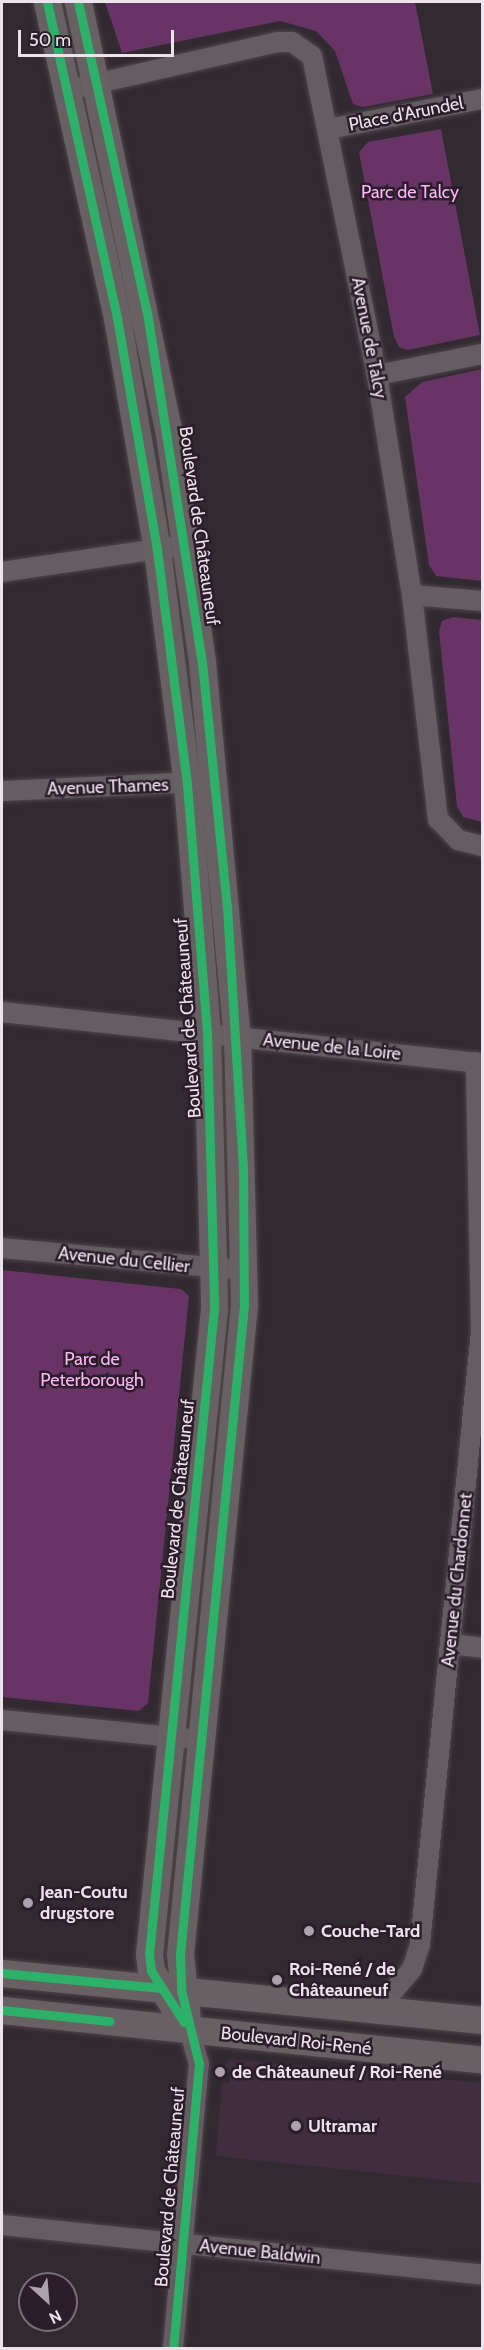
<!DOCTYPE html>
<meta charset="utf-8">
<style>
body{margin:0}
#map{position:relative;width:484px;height:2350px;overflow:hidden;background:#322a31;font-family:Cabin,sans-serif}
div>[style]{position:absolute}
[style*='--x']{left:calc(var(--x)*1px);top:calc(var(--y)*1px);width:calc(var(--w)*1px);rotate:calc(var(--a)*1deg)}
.built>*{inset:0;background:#402e3f}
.green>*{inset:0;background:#683465}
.roads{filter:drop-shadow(0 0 2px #4c454b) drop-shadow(0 0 2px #4c454b)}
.street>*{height:20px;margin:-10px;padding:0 10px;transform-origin:10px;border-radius:10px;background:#645e63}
.secondary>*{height:27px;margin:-13.5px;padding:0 13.5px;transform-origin:13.5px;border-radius:13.5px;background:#686164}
.cycleway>*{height:9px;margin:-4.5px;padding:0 4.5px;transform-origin:4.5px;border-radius:4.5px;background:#2db169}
.dots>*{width:16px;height:16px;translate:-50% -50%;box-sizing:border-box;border:3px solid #2b1e2a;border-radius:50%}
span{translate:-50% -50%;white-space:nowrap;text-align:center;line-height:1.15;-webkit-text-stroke:5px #2b1e2a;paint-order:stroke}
.street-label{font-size:18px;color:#ede3ec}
.park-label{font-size:18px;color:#fdb6f8}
.poi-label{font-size:18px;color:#ede3ec;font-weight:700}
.left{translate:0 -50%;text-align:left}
.frame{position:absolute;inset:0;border:3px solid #ede3ec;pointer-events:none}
.north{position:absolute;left:18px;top:2272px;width:60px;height:60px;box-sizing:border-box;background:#2b1e2a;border:2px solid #796d78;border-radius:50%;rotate:154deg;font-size:16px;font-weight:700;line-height:24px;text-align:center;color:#ede3ec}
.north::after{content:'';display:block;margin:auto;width:21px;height:27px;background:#aca2ab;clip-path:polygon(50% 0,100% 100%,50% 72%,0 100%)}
.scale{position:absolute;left:18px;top:30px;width:156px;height:27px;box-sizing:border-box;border:3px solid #ede3ec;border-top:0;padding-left:8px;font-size:18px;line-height:21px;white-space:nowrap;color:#ede3ec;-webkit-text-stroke:4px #2b1e2a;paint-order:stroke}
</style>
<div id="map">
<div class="built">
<i style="clip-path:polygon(231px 2059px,482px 2083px,482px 2184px,216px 2156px,222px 2082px,230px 2083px,231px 2070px,223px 2067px)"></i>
</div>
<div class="green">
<i style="clip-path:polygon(105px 2px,415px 2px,433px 94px,363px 107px,353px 104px,335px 51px,316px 31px,280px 21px,122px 53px)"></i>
<i style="clip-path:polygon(441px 129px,480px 335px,408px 350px,399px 347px,394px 337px,359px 152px,368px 142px)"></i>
<i style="clip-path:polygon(482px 369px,482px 581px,436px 576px,429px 565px,405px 397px,422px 382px)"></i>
<i style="clip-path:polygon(453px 617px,482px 620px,482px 822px,463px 817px,457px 806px,439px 631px,442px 621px)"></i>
<i style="clip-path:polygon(2px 1270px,181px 1289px,189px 1296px,148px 1703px,139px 1711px,2px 1697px)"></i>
</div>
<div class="roads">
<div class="street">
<i style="--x:68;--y:90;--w:215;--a:-12.9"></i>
<i style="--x:278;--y:42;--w:14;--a:0"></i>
<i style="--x:292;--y:42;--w:24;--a:35"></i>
<i style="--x:312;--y:56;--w:326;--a:78.5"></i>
<i style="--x:377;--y:375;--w:223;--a:81"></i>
<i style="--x:412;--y:595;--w:226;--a:83.4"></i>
<i style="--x:438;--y:819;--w:29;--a:46"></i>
<i style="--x:458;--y:840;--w:25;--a:14"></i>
<i style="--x:329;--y:129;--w:156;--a:-11.1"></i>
<i style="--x:377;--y:375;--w:107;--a:-11.3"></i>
<i style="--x:2;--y:572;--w:185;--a:-8.4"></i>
<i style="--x:412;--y:595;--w:70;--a:4.9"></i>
<i style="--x:2;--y:791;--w:198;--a:-2.6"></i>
<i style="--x:2;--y:1012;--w:483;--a:6.1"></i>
<i style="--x:2;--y:1248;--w:245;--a:5.2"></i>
<i style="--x:451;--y:1644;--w:31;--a:7"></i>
<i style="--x:2;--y:1720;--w:200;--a:5.7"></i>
<i style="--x:377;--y:2010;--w:54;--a:-49.5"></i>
<i style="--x:412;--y:1969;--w:26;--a:-72"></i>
<i style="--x:420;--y:1944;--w:615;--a:-84.31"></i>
<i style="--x:481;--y:1332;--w:270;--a:-91.1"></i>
<i style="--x:2;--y:2225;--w:483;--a:5.9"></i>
<i style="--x:173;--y:2348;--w:285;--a:-84.8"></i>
<i style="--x:199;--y:2064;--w:35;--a:-106"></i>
</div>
<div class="secondary">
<i style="--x:47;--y:2;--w:324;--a:77.5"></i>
<i style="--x:117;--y:318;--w:235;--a:80.2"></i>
<i style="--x:157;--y:550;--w:236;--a:82.7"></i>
<i style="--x:187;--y:784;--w:251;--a:85.4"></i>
<i style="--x:207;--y:1034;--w:275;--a:88.5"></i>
<i style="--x:214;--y:1309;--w:648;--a:95.75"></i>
<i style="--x:149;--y:1954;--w:17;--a:83"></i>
<i style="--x:151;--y:1971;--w:70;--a:57.2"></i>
<i style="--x:78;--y:2;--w:435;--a:78.1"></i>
<i style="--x:168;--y:428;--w:236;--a:81.7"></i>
<i style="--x:202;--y:662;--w:376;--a:84.7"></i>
<i style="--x:237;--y:1036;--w:269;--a:88.5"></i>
<i style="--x:244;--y:1305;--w:652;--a:95.63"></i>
<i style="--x:180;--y:1954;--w:66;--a:83.9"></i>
<i style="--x:2;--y:1973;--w:482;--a:5.6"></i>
<i style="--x:2;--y:2010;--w:483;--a:5.9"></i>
</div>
</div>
<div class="cycleway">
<i style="--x:47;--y:2;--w:324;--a:77.5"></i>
<i style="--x:117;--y:318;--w:235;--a:80.2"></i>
<i style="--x:157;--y:550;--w:236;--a:82.7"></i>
<i style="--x:187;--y:784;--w:251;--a:85.4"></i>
<i style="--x:207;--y:1034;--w:275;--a:88.5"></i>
<i style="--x:214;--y:1309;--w:648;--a:95.75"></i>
<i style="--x:149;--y:1954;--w:17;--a:83"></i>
<i style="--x:151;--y:1971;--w:61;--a:57.1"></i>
<i style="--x:78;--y:2;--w:318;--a:77.5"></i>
<i style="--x:147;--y:312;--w:354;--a:81.1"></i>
<i style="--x:202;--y:662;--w:246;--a:84.2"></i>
<i style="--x:227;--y:907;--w:264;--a:86.5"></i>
<i style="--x:243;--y:1171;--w:134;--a:89.6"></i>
<i style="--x:244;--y:1305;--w:652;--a:95.63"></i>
<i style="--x:180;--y:1954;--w:36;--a:88"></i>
<i style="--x:181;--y:1990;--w:76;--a:76.3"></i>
<i style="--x:199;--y:2064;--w:285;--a:95.2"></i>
<i style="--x:2;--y:1973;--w:160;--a:5.4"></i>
<i style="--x:2;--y:2010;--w:108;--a:5.9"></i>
</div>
<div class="dots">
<i style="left:28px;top:1903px;background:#aca2ab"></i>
<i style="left:309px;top:1931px;background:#aca2ab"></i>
<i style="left:277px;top:1980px;background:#aca2ab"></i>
<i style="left:220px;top:2072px;background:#aca2ab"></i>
<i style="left:296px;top:2126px;background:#aca2ab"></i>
</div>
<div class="street-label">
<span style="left:406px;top:114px;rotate:-11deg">Place d'Arundel</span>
<span style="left:369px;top:338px;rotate:79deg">Avenue de Talcy</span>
<span style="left:199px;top:526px;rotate:82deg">Boulevard de Châteauneuf</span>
<span style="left:108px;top:787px;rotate:-2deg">Avenue Thames</span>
<span style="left:188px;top:1018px;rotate:-94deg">Boulevard de Châteauneuf</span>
<span style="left:332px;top:1047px;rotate:6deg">Avenue de la Loire</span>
<span style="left:124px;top:1260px;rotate:6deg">Avenue du Cellier</span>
<span style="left:178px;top:1499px;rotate:-84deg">Boulevard de Châteauneuf</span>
<span style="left:457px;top:1580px;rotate:-84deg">Avenue du Chardonnet</span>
<span style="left:296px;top:2041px;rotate:6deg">Boulevard Roi-René</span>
<span style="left:170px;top:2187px;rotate:-85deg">Boulevard de Châteauneuf</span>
<span style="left:260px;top:2252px;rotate:6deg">Avenue Baldwin</span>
</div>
<div class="park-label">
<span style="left:410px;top:192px">Parc de Talcy</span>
<span style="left:92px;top:1370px">Parc de<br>Peterborough</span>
</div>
<div class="poi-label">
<span class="left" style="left:40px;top:1903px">Jean-Coutu<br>drugstore</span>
<span class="left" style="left:321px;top:1931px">Couche-Tard</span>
<span class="left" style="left:289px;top:1980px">Roi-René / de<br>Châteauneuf</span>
<span class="left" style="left:232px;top:2072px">de Châteauneuf / Roi-René</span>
<span class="left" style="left:308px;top:2126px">Ultramar</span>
</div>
<div class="frame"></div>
<div class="north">N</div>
<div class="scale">50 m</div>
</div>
